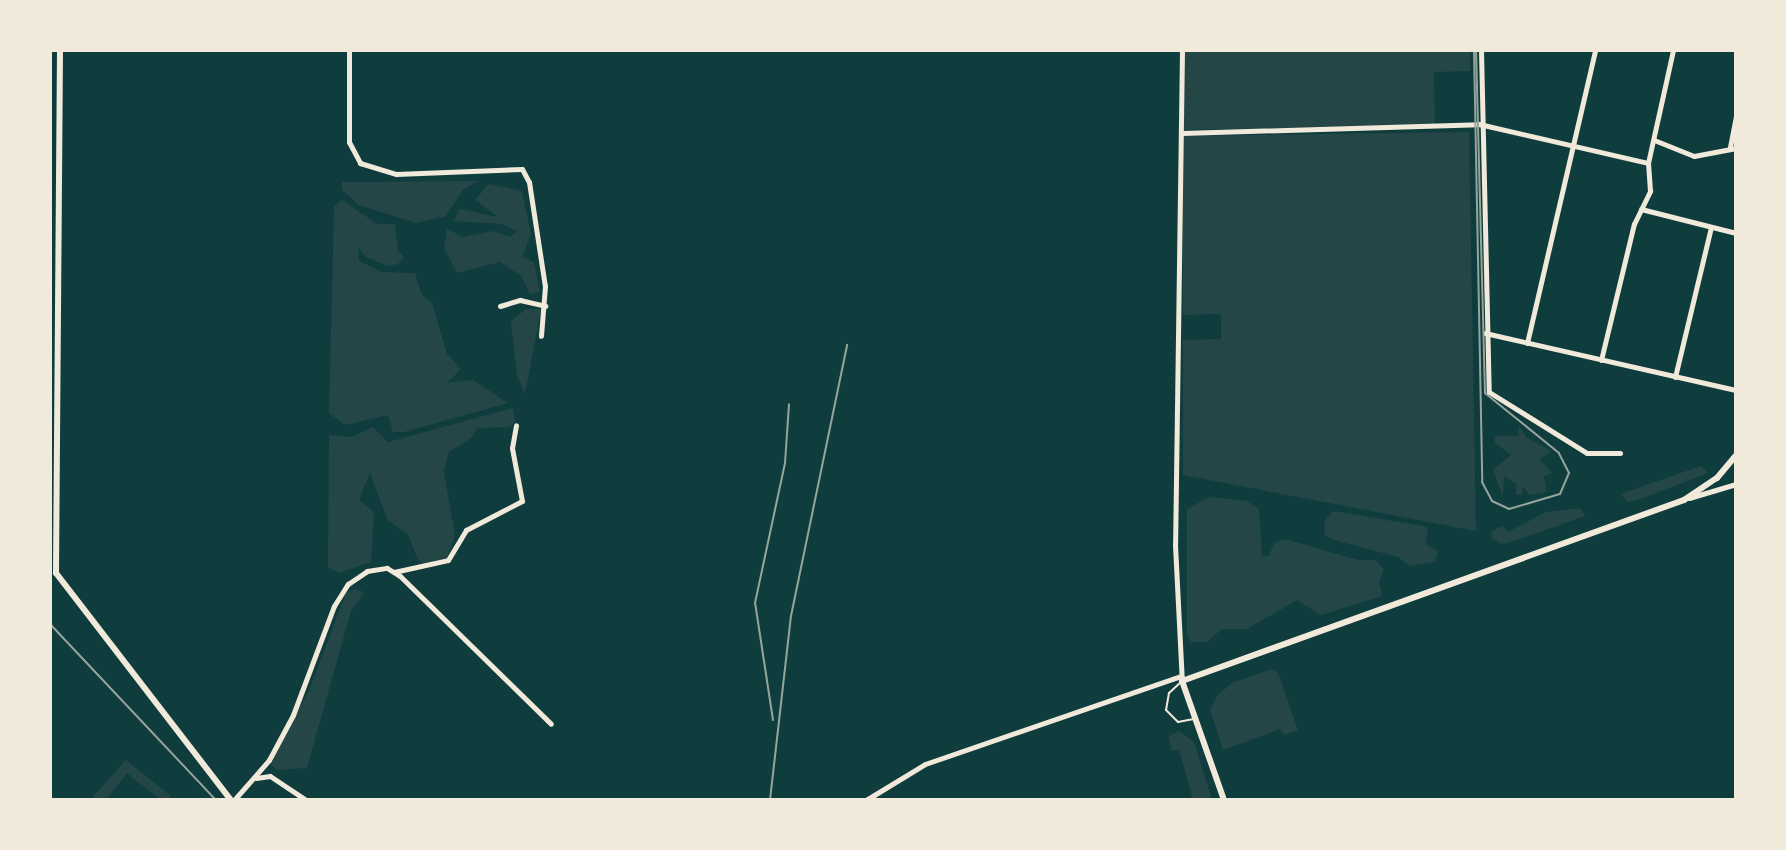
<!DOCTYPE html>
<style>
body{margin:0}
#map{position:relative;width:1786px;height:850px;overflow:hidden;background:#0f3d3e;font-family:Arial,sans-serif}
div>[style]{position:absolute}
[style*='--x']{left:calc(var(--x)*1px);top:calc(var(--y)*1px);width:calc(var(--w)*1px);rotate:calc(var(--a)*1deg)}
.green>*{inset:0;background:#244646}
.service>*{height:2px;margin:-1px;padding:0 1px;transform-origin:1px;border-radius:1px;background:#f1e9da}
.minor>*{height:5px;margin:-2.5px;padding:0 2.5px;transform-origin:2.5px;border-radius:2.5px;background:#f1e9da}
.tertiary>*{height:6px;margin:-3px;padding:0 3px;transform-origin:3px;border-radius:3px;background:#f1e9da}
.secondary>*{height:6px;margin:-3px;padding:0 3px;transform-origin:3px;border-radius:3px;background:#f1e9da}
.tram>*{height:2px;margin:-1px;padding:0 1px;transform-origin:1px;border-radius:1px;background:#97a49c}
.rail>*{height:2px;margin:-1px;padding:0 1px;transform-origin:1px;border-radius:1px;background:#97a49c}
span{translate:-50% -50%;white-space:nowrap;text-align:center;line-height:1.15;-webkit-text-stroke:6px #f1e9da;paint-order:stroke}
.frame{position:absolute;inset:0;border:52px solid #f1e9da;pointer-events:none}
</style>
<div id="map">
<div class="green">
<i style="clip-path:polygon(1184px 50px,1470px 50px,1470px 71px,1434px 72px,1435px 125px,1184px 130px)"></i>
<i style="clip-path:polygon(1469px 132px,1476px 531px,1183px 475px,1183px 340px,1221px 339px,1221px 314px,1183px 315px,1183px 136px)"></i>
<i style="clip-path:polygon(478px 181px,463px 190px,446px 216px,416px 223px,359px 205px,342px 190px,342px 182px)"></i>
<i style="clip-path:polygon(489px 184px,522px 191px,531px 234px,522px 257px,534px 262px,540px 292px,530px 294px,521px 276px,500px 262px,457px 273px,444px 248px,447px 229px,463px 237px,493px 231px,510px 237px,517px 231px,502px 224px,453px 221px,460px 209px,498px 217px,475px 200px)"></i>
<i style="clip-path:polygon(342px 200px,377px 224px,395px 224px,398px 251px,404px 257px,398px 264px,388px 266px,366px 257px,358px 247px,359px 261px,382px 272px,415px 273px,422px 295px,432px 303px,447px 354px,461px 369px,447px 383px,473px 380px,508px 403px,404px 432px,393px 432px,388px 415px,345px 425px,329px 413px,334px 207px)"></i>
<i style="clip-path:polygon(526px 309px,541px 309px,525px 394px,517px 376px,511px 321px)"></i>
<i style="clip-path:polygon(513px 408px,515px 421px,510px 427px,477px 428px,471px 438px,449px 452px,444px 472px,455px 535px,447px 558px,423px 563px,417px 558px,408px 534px,388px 521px,370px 473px,359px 499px,374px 513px,371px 562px,339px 573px,328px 567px,329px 435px,352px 437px,373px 427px,388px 442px)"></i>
<i style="clip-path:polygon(1519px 425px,1526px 437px,1552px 451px,1540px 459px,1552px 473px,1544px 476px,1547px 492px,1529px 495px,1523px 486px,1522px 495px,1516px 495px,1516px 484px,1504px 476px,1503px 497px,1493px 470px,1511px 455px,1495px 443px,1495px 436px,1518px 436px)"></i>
<i style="clip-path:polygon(1701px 466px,1708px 473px,1638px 500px,1628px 502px,1620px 494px)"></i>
<i style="clip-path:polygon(1209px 497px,1247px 501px,1259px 509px,1262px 556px,1269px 556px,1274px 543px,1285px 539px,1358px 560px,1376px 560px,1384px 570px,1379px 581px,1382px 596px,1321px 615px,1297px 600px,1247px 629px,1222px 629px,1207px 642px,1191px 642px,1187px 635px,1187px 509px)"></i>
<i style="clip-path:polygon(1580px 508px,1585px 516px,1517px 540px,1501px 544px,1492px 538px,1491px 532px,1502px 526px,1508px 532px,1546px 512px)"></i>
<i style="clip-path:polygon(1333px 511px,1428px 527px,1426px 544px,1438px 552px,1435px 562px,1410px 566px,1398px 557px,1334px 540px,1325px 536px,1324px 522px)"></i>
<i style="clip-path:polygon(355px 589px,364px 592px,351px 611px,307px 768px,277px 770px,271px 765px,275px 755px,310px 688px,346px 593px)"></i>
<i style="clip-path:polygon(1272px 669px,1278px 673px,1298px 730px,1284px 735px,1280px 729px,1223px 750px,1210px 709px,1217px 696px,1232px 683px)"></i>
<i style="clip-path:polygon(1179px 731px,1194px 742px,1212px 800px,1193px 800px,1179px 750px,1172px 751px,1168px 737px)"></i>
<i style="clip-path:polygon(126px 760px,168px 794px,173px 800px,161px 800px,127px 773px,106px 800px,90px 800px)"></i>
</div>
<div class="service">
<i style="--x:1182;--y:681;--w:18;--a:137"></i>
<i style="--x:1169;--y:693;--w:17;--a:100"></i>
<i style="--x:1166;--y:710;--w:17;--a:45"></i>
<i style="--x:1178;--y:722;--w:16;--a:-11"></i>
</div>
<div class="minor">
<i style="--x:349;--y:50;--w:92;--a:90"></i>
<i style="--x:349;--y:142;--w:24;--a:62"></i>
<i style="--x:360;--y:163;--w:38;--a:17"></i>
<i style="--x:396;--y:174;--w:126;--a:-2.3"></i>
<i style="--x:522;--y:169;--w:15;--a:62"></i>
<i style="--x:529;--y:182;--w:105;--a:81.3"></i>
<i style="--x:545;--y:286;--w:50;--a:94.6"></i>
<i style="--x:1182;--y:50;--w:495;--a:90.8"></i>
<i style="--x:1175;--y:545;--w:136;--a:87.1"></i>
<i style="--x:1481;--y:50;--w:342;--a:88.7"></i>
<i style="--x:1489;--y:392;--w:115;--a:31.9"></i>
<i style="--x:1587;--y:453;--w:33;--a:0"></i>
<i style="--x:1182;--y:133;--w:297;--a:-1.7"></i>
<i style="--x:1479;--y:124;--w:173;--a:13"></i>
<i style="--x:1654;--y:140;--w:43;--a:21.8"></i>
<i style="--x:1694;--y:156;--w:43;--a:-10.8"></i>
<i style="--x:1730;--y:147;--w:32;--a:-79"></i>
<i style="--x:1641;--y:209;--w:98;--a:14.2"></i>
<i style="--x:500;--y:306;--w:21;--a:-17"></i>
<i style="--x:520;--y:300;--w:26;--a:13"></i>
<i style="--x:1485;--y:333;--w:257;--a:12.8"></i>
<i style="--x:1527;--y:343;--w:301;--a:-76.9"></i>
<i style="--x:1601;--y:360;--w:140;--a:-76.4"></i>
<i style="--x:1634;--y:224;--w:37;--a:-64"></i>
<i style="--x:1650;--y:191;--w:28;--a:-94"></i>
<i style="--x:1648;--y:163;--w:116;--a:-77.5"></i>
<i style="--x:1675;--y:377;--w:154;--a:-76.5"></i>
<i style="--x:1689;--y:498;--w:49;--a:-16.6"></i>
<i style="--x:394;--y:572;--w:55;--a:-12.5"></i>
<i style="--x:448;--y:560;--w:35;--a:-59"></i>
<i style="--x:466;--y:530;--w:63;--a:-27.4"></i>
<i style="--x:522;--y:501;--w:54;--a:-100.7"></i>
<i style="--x:512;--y:448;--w:23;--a:-80"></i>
<i style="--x:256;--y:778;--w:14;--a:-8"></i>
<i style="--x:270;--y:776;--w:43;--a:33.7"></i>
<i style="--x:234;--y:800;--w:53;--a:-48.8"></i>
<i style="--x:269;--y:760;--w:51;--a:-61.9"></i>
<i style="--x:293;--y:715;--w:116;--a:-69.4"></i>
<i style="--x:334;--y:606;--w:26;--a:-58"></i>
<i style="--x:348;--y:584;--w:23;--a:-34"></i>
<i style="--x:367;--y:571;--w:20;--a:-9"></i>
<i style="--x:387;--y:568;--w:15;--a:32"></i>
<i style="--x:400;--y:576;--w:211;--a:44.4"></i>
<i style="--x:866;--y:800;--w:69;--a:-31.4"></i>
<i style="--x:925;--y:764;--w:271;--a:-19"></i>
</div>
<div class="tertiary">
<i style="--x:1224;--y:800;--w:126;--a:-109.4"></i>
<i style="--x:1182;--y:681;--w:534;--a:-19.83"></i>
<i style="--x:1684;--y:500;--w:40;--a:-34"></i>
<i style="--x:1717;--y:478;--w:30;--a:-50"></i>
</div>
<div class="secondary">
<i style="--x:60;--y:50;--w:523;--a:90.44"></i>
<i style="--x:56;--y:573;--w:287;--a:52.4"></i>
</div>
<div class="tram">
<i style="--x:1474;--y:50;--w:432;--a:88.9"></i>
<i style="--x:1482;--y:482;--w:21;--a:62"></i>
<i style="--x:1492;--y:501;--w:19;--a:25"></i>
<i style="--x:1509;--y:509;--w:53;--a:-16.4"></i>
<i style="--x:1560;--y:494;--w:23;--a:-67"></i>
<i style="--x:1569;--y:473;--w:22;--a:-117"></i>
<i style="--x:1559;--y:453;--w:95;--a:-141"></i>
<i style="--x:1485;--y:393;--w:343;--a:-91.5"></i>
</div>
<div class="rail">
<i style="--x:50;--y:624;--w:242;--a:46.7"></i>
<i style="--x:773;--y:720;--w:118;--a:-98.7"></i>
<i style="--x:755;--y:603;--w:143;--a:-77.9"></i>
<i style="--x:785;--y:463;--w:59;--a:-86.1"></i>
<i style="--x:770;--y:800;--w:185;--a:-83.5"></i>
<i style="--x:791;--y:616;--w:277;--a:-78.3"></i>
</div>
<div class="frame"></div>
</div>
